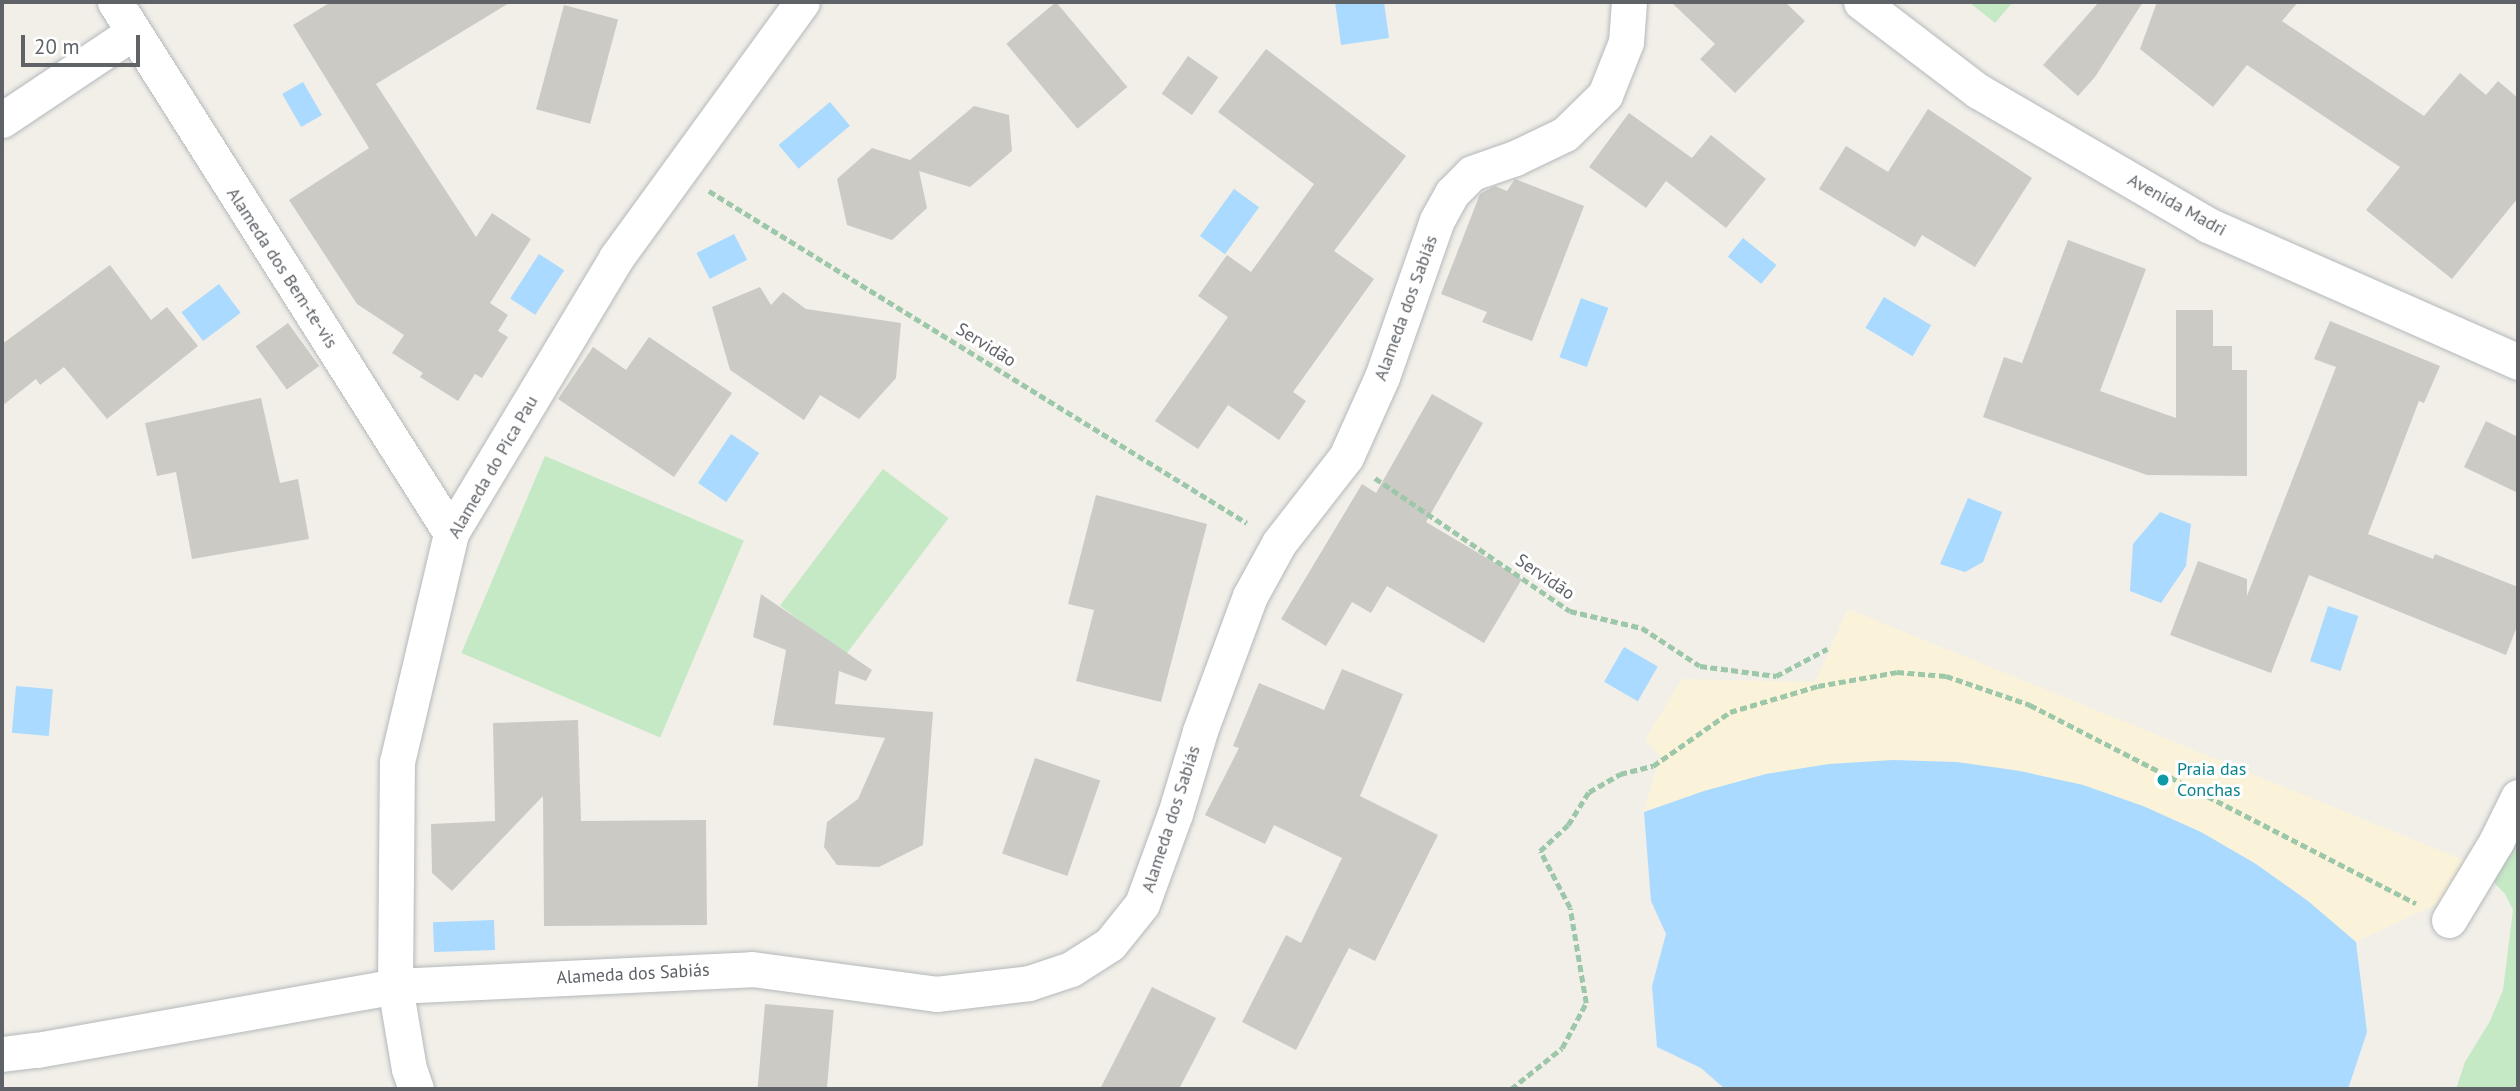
<!DOCTYPE html>
<meta charset="utf-8">
<style>
body{margin:0}
#map{position:relative;width:2520px;height:1091px;overflow:hidden;background:#f1efe8;font-family:"PT Sans",sans-serif}
div>[style]{position:absolute}
[style*='--x']{left:calc(var(--x)*1px);top:calc(var(--y)*1px);width:calc(var(--w)*1px);rotate:calc(var(--a)*1deg)}
.green>*{inset:0;background:#c5e8c5;transform-origin:0 0}
.sand>*{inset:0;background:#fbf3d9}
.water>*{inset:0;background:#aadaff;transform-origin:0 0}
.building>*{inset:0;background:#cccac5;transform-origin:0 0}
.path>*{height:4.5px;margin-top:-2.25px;transform-origin:0;background:repeating-linear-gradient(90deg,#9cc7a9 0 7px,transparent 0 10.5px)}
.roads{filter:drop-shadow(0 0 2px #b5b8bc) drop-shadow(0 0 2px #b5b8bc)}
.street>*{height:35px;margin:-17.5px;padding:0 17.5px;transform-origin:17.5px;border-radius:17.5px;background:#fff}
.dots>*{width:19px;height:19px;translate:-50% -50%;box-sizing:border-box;border:4px solid #fff;border-radius:50%}
span{translate:-50% -50%;white-space:nowrap;text-align:center;line-height:1.15;-webkit-text-stroke:6px #fff;paint-order:stroke}
.street-label{font-size:18px;color:#5f6368}
.culture-label{font-size:18px;color:#0d838f}
.left{translate:0 -50%;text-align:left}
.frame{position:absolute;inset:0;border:4px solid #5f6368;pointer-events:none}
.scale{position:absolute;left:21px;top:35px;width:119px;height:32px;box-sizing:border-box;border:4px solid #5f6368;border-top:0;padding-left:9px;font-size:21px;line-height:24px;white-space:nowrap;color:#5f6368;-webkit-text-stroke:5px #fff;paint-order:stroke}
</style>
<div id="map">
<div class="green">
<i style="clip-path:polygon(1969px 2px,2013px 2px,1995px 23px)"></i>
<i style="left:545px;top:456px;width:216px;height:214px;rotate:23deg"></i>
<i style="left:883px;top:469px;width:82px;height:171px;rotate:37deg"></i>
<i style="clip-path:polygon(2518px 819px,2518px 1089px,2456px 1089px,2465px 1062px,2490px 1021px,2503px 990px,2513px 910px,2505px 894px,2478px 866px)"></i>
</div>
<div class="sand">
<i style="clip-path:polygon(1848px 609px,2478px 866px,2453px 896px,2356px 942px,2308px 901px,2256px 864px,2201px 832px,2143px 806px,2083px 785px,2020px 771px,1957px 762px,1893px 760px,1766px 774px,1704px 791px,1644px 812px,1660px 756px,1645px 740px,1682px 679px,1815px 682px)"></i>
</div>
<div class="water">
<i style="clip-path:polygon(1335px 2px,1384px 2px,1389px 38px,1341px 45px)"></i>
<i style="left:303px;top:82px;width:38px;height:24px;rotate:60deg"></i>
<i style="left:830px;top:102px;width:31px;height:67px;rotate:50deg"></i>
<i style="left:1234px;top:189px;width:31px;height:58px;rotate:36deg"></i>
<i style="left:734px;top:234px;width:29px;height:42px;rotate:63deg"></i>
<i style="left:1743px;top:238px;width:43px;height:24px;rotate:39deg"></i>
<i style="left:539px;top:254px;width:30px;height:53px;rotate:33deg"></i>
<i style="left:219px;top:284px;width:36px;height:47px;rotate:53deg"></i>
<i style="left:1884px;top:297px;width:55px;height:36px;rotate:31deg"></i>
<i style="left:1581px;top:298px;width:29px;height:63px;rotate:20deg"></i>
<i style="left:731px;top:434px;width:34px;height:59px;rotate:34deg"></i>
<i style="clip-path:polygon(1968px 498px,2002px 512px,1983px 562px,1965px 572px,1940px 564px)"></i>
<i style="clip-path:polygon(2160px 512px,2191px 524px,2186px 566px,2161px 603px,2130px 591px,2133px 544px)"></i>
<i style="left:2328px;top:606px;width:32px;height:58px;rotate:18deg"></i>
<i style="left:1624px;top:647px;width:39px;height:40px;rotate:30deg"></i>
<i style="left:16px;top:686px;width:37px;height:47px;rotate:5deg"></i>
<i style="clip-path:polygon(1893px 760px,1957px 762px,2020px 771px,2083px 785px,2143px 806px,2201px 832px,2256px 864px,2308px 901px,2356px 942px,2367px 1032px,2348px 1089px,1725px 1089px,1701px 1068px,1657px 1047px,1652px 986px,1666px 934px,1651px 901px,1644px 812px,1704px 791px,1766px 774px,1829px 764px)"></i>
<i style="left:494px;top:920px;width:30px;height:61px;rotate:88deg"></i>
</div>
<div class="building">
<i style="clip-path:polygon(331px 2px,511px 2px,376px 84px,476px 237px,492px 213px,531px 239px,490px 303px,508px 315px,498px 331px,508px 337px,482px 378px,475px 374px,458px 401px,420px 377px,423px 373px,392px 353px,404px 335px,357px 304px,289px 200px,369px 148px,293px 25px)"></i>
<i style="left:1056px;top:2px;width:111px;height:65px;rotate:50deg"></i>
<i style="clip-path:polygon(1671px 2px,1785px 2px,1805px 21px,1735px 93px,1700px 59px,1715px 44px)"></i>
<i style="clip-path:polygon(2099px 2px,2143px 2px,2095px 77px,2078px 96px,2043px 65px)"></i>
<i style="clip-path:polygon(2157px 2px,2298px 2px,2282px 21px,2424px 116px,2460px 73px,2486px 95px,2498px 81px,2518px 98px,2518px 198px,2452px 279px,2366px 210px,2400px 167px,2247px 65px,2213px 107px,2140px 49px)"></i>
<i style="left:564px;top:5px;width:56px;height:108px;rotate:15deg"></i>
<i style="clip-path:polygon(1266px 49px,1406px 156px,1334px 251px,1374px 279px,1293px 392px,1306px 401px,1279px 440px,1228px 405px,1198px 449px,1155px 421px,1228px 317px,1198px 296px,1227px 255px,1251px 272px,1314px 184px,1218px 112px)"></i>
<i style="left:1188px;top:56px;width:37px;height:46px;rotate:35deg"></i>
<i style="clip-path:polygon(974px 106px,1009px 115px,1012px 151px,970px 187px,919px 171px,927px 208px,892px 240px,847px 225px,837px 179px,872px 148px,910px 160px)"></i>
<i style="clip-path:polygon(1928px 109px,2032px 178px,1975px 267px,1922px 235px,1915px 247px,1819px 189px,1846px 146px,1888px 172px)"></i>
<i style="clip-path:polygon(1629px 113px,1692px 158px,1711px 135px,1766px 179px,1726px 228px,1666px 181px,1646px 208px,1589px 167px)"></i>
<i style="clip-path:polygon(1515px 179px,1584px 206px,1532px 341px,1482px 322px,1487px 312px,1441px 294px,1480px 194px,1495px 186px,1507px 191px)"></i>
<i style="clip-path:polygon(2068px 240px,2146px 269px,2100px 391px,2176px 418px,2176px 310px,2213px 310px,2213px 346px,2232px 346px,2232px 370px,2247px 370px,2247px 476px,2147px 475px,1983px 417px,2004px 357px,2022px 363px)"></i>
<i style="clip-path:polygon(110px 265px,151px 320px,167px 307px,198px 346px,107px 419px,64px 367px,40px 385px,36px 379px,2px 406px,2px 344px)"></i>
<i style="clip-path:polygon(760px 287px,771px 305px,783px 292px,806px 309px,901px 323px,896px 378px,859px 419px,820px 395px,804px 420px,730px 370px,712px 307px)"></i>
<i style="clip-path:polygon(2330px 321px,2440px 366px,2424px 403px,2419px 401px,2368px 534px,2433px 559px,2435px 554px,2518px 587px,2518px 624px,2506px 655px,2309px 575px,2271px 673px,2170px 635px,2198px 561px,2247px 579px,2247px 596px,2336px 367px,2314px 359px)"></i>
<i style="left:288px;top:323px;width:53px;height:40px;rotate:54deg"></i>
<i style="clip-path:polygon(649px 337px,732px 393px,674px 477px,558px 399px,593px 347px,626px 370px)"></i>
<i style="clip-path:polygon(1432px 394px,1483px 423px,1426px 522px,1522px 579px,1484px 643px,1387px 586px,1371px 613px,1352px 602px,1326px 646px,1281px 619px,1362px 484px,1376px 493px)"></i>
<i style="clip-path:polygon(261px 398px,280px 483px,298px 479px,309px 539px,192px 559px,176px 472px,157px 476px,145px 423px)"></i>
<i style="clip-path:polygon(2486px 421px,2518px 437px,2518px 493px,2464px 467px)"></i>
<i style="clip-path:polygon(1096px 495px,1207px 524px,1161px 702px,1076px 681px,1094px 610px,1068px 604px)"></i>
<i style="clip-path:polygon(761px 594px,872px 670px,866px 681px,839px 671px,835px 704px,933px 712px,923px 845px,879px 867px,837px 865px,824px 847px,827px 822px,858px 799px,885px 738px,773px 725px,786px 650px,753px 637px)"></i>
<i style="clip-path:polygon(1342px 669px,1403px 694px,1360px 796px,1438px 835px,1375px 961px,1349px 948px,1296px 1050px,1242px 1022px,1286px 935px,1301px 943px,1342px 858px,1274px 825px,1265px 844px,1205px 815px,1239px 748px,1233px 746px,1259px 683px,1324px 710px)"></i>
<i style="clip-path:polygon(578px 720px,581px 821px,706px 820px,707px 925px,544px 926px,543px 796px,452px 891px,432px 873px,431px 824px,495px 821px,493px 723px)"></i>
<i style="left:1035px;top:758px;width:69px;height:101px;rotate:19deg"></i>
<i style="clip-path:polygon(1152px 987px,1216px 1018px,1179px 1089px,1100px 1089px)"></i>
<i style="left:765px;top:1004px;width:69px;height:85px;rotate:5deg"></i>
</div>
<div class="path">
<i style="--x:709;--y:191;--w:632;--a:31.68"></i>
<i style="--x:1375;--y:478;--w:236;--a:34.3"></i>
<i style="--x:1570;--y:611;--w:74;--a:13.3"></i>
<i style="--x:1642;--y:628;--w:69;--a:33.2"></i>
<i style="--x:1700;--y:666;--w:77;--a:7.5"></i>
<i style="--x:1776;--y:676;--w:58;--a:-27.9"></i>
<i style="--x:1511;--y:1089;--w:65;--a:-38.8"></i>
<i style="--x:1562;--y:1048;--w:51;--a:-61.9"></i>
<i style="--x:1586;--y:1003;--w:96;--a:-99.6"></i>
<i style="--x:1570;--y:908;--w:64;--a:-117.8"></i>
<i style="--x:1540;--y:851;--w:38;--a:-43"></i>
<i style="--x:1568;--y:825;--w:39;--a:-58"></i>
<i style="--x:1589;--y:792;--w:36;--a:-30"></i>
<i style="--x:1620;--y:774;--w:34;--a:-14"></i>
<i style="--x:1653;--y:766;--w:94;--a:-35"></i>
<i style="--x:1730;--y:712;--w:92;--a:-16.5"></i>
<i style="--x:1818;--y:686;--w:80;--a:-10"></i>
<i style="--x:1897;--y:672;--w:49;--a:4.7"></i>
<i style="--x:1946;--y:676;--w:89;--a:19"></i>
<i style="--x:2030;--y:705;--w:434;--a:27.2"></i>
</div>
<div class="roads">
<div class="street">
<i style="--x:115;--y:2;--w:628;--a:57.68"></i>
<i style="--x:1861;--y:2;--w:147;--a:37.3"></i>
<i style="--x:1978;--y:91;--w:266;--a:30.2"></i>
<i style="--x:2208;--y:225;--w:339;--a:23.8"></i>
<i style="--x:2;--y:120;--w:156;--a:-33.8"></i>
<i style="--x:2449;--y:920;--w:91;--a:-58.9"></i>
<i style="--x:2496;--y:842;--w:50;--a:-63.9"></i>
<i style="--x:2;--y:1054;--w:35;--a:-7"></i>
<i style="--x:37;--y:1050;--w:364;--a:-10.1"></i>
<i style="--x:395;--y:986;--w:357;--a:-2.7"></i>
<i style="--x:752;--y:969;--w:186;--a:7.7"></i>
<i style="--x:936;--y:994;--w:94;--a:-6.7"></i>
<i style="--x:1029;--y:983;--w:44;--a:-18.4"></i>
<i style="--x:1071;--y:969;--w:46;--a:-32.7"></i>
<i style="--x:1110;--y:944;--w:51;--a:-51.3"></i>
<i style="--x:1142;--y:904;--w:96;--a:-69.9"></i>
<i style="--x:1175;--y:814;--w:87;--a:-73.2"></i>
<i style="--x:1200;--y:731;--w:144;--a:-69.7"></i>
<i style="--x:1250;--y:596;--w:60;--a:-61.3"></i>
<i style="--x:1279;--y:543;--w:109;--a:-52.1"></i>
<i style="--x:1346;--y:457;--w:88;--a:-65.8"></i>
<i style="--x:1382;--y:377;--w:166;--a:-70.7"></i>
<i style="--x:1437;--y:220;--w:31;--a:-61"></i>
<i style="--x:1452;--y:193;--w:28;--a:-45"></i>
<i style="--x:1472;--y:173;--w:46;--a:-19.2"></i>
<i style="--x:1515;--y:158;--w:55;--a:-25.6"></i>
<i style="--x:1565;--y:134;--w:56;--a:-44.3"></i>
<i style="--x:1605;--y:95;--w:57;--a:-68.4"></i>
<i style="--x:1626;--y:42;--w:40;--a:-85.7"></i>
<i style="--x:416;--y:1089;--w:21;--a:-109"></i>
<i style="--x:409;--y:1069;--w:84;--a:-99.6"></i>
<i style="--x:395;--y:986;--w:224;--a:-89.5"></i>
<i style="--x:397;--y:762;--w:235;--a:-76.7"></i>
<i style="--x:451;--y:533;--w:321;--a:-59"></i>
<i style="--x:616;--y:258;--w:316;--a:-54"></i>
</div>
</div>
<div class="dots">
<i style="left:2163px;top:780px;background:#0f9aa8"></i>
</div>
<div class="street-label">
<span style="left:2177px;top:205px;rotate:29deg">Avenida Madri</span>
<span style="left:282px;top:268px;rotate:57deg">Alameda dos Bem-te-vis</span>
<span style="left:1406px;top:308px;rotate:-70deg">Alameda dos Sabiás</span>
<span style="left:986px;top:345px;rotate:32deg">Servidão</span>
<span style="left:493px;top:467px;rotate:-60deg">Alameda do Pica Pau</span>
<span style="left:1545px;top:577px;rotate:34deg">Servidão</span>
<span style="left:1171px;top:819px;rotate:-72deg">Alameda dos Sabiás</span>
<span style="left:633px;top:974px;rotate:-3deg">Alameda dos Sabiás</span>
</div>
<div class="culture-label">
<span class="left" style="left:2177px;top:780px">Praia das<br>Conchas</span>
</div>
<div class="frame"></div>
<div class="scale">20 m</div>
</div>
